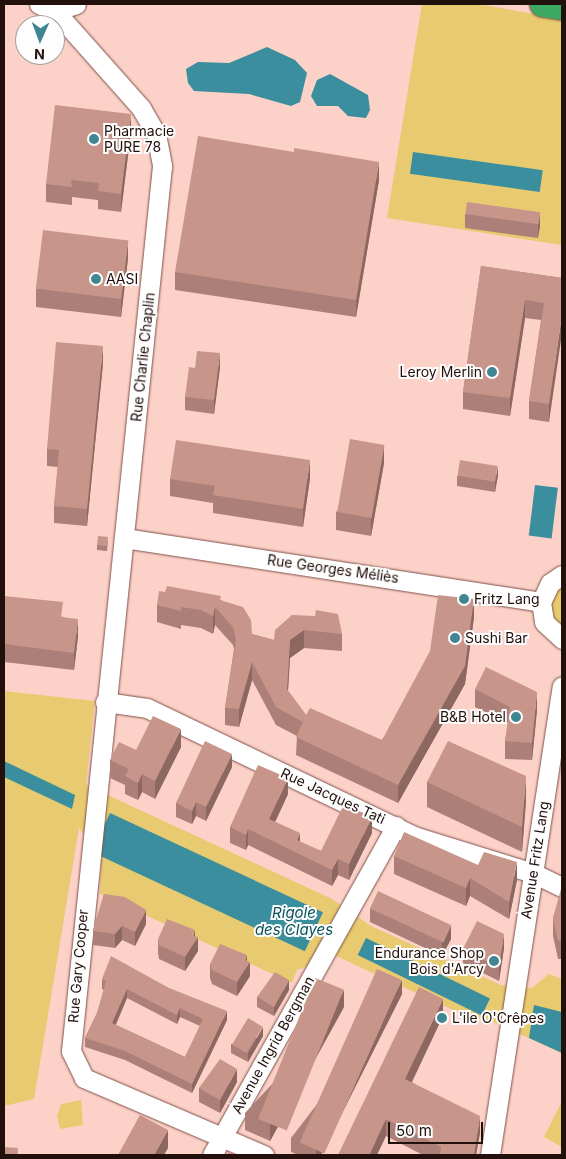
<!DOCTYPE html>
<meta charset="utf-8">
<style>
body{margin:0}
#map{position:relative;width:566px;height:1159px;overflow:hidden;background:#fcd1c8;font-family:Inter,sans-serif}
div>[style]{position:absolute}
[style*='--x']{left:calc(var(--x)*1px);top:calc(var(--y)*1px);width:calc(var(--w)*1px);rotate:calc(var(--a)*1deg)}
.green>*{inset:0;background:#e8ca70}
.water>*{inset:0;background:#3a8e9d;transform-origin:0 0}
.roads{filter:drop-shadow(0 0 1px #7e5048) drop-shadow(0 0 1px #7e5048)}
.minor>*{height:19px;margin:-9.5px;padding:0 9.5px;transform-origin:9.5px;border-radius:9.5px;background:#fff}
.highway>*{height:26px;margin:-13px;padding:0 13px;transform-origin:13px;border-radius:13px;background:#3da861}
.wall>*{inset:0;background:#ac8078}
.shaded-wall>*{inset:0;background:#8c6861}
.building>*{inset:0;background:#c8958b;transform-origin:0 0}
.dots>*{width:14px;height:14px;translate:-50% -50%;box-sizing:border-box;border:2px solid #fdfdfd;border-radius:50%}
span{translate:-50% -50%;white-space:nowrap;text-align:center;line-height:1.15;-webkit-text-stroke:4px #fdfdfd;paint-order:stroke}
.poi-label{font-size:14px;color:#22100d}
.left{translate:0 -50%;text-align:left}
.right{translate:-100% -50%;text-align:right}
.street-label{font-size:14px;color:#22100d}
.water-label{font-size:15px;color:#07525d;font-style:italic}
.frame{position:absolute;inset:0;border:5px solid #22100d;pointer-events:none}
.north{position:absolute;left:15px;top:15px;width:50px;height:50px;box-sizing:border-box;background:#fdfdfd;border:1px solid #a59e9d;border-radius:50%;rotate:182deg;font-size:14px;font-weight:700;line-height:20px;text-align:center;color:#22100d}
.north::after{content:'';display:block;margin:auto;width:18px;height:22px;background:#408592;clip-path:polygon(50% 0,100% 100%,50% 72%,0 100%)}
.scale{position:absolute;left:388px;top:1122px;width:95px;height:22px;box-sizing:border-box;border:2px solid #22100d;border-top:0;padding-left:6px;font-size:15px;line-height:18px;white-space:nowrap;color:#22100d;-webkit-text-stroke:4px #fdfdfd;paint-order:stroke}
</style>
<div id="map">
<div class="green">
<i style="clip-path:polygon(422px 4px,478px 4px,562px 19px,562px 245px,387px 218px)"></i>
<i style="clip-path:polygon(562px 582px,562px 631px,550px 617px,549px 599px)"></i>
<i style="clip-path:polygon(4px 691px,95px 701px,86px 785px,332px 899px,371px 926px,501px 985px,532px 988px,549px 974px,562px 979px,562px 1053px,491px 1021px,464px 1015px,336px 956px,297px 970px,292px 983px,100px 894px,101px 858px,79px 828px,34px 1099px,4px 1106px)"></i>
<i style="clip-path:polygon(81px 1100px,83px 1125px,60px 1129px,57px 1116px,61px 1104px)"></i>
<i style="clip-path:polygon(562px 1101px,562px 1147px,544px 1137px)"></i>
</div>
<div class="water">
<i style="clip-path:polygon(267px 47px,295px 60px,307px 73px,300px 102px,291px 106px,249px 94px,194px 91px,188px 83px,186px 69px,198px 62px,229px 63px)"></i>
<i style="clip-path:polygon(330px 74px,368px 95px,370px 110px,366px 118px,348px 116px,338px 106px,317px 106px,311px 96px,317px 80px)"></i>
<i style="left:413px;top:152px;width:131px;height:22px;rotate:8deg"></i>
<i style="left:535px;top:485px;width:23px;height:51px;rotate:7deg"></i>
<i style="clip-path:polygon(4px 761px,75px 795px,72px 809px,4px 777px)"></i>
<i style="left:110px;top:813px;width:235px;height:43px;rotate:25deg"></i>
<i style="left:366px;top:938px;width:138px;height:19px;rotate:26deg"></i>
<i style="clip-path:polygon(534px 1005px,562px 1012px,562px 1053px,529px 1038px)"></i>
</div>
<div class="roads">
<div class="minor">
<i style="--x:39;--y:4;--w:17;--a:24"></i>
<i style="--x:55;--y:11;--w:22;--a:-18"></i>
<i style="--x:55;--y:11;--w:130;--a:48.4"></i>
<i style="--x:141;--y:108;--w:30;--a:60"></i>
<i style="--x:156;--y:134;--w:33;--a:79"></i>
<i style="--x:162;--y:166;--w:890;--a:95.87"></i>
<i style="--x:71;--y:1051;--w:30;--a:64"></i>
<i style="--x:84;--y:1078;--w:196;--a:23.2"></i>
<i style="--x:124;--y:538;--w:422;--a:8.7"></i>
<i style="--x:562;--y:575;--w:14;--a:146"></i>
<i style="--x:550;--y:583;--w:21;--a:115"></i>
<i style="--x:541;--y:602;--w:20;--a:81"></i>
<i style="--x:544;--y:622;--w:25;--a:43"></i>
<i style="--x:105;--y:702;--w:42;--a:8.1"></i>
<i style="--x:147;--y:708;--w:296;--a:25.6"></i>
<i style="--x:414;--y:836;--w:125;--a:17.3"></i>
<i style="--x:533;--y:873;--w:32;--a:26"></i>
<i style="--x:212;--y:1155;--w:377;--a:-60.8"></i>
<i style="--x:490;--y:1155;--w:474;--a:-81.3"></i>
</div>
<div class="highway">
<i style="--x:543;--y:4;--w:19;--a:9"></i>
</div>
</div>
<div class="wall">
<i style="clip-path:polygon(131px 131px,121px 212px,98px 209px,98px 200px,72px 197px,72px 205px,46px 202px,46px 184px)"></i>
<i style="clip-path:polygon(379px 180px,356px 317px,175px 290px,175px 272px)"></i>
<i style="clip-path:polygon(540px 212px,540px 225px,538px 238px,465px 228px,465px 214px)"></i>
<i style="clip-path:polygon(128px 258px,121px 317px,36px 307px,36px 289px)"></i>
<i style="clip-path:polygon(481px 266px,562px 278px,549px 422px,529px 419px,529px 401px,541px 320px,525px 318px,510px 416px,463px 409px,463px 392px)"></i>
<i style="clip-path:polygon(103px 363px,87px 526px,54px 523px,54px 506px,58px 467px,47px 466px,47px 449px)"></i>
<i style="clip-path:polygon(220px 367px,214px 414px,185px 410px,185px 397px,195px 368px)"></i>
<i style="clip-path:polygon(384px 463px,371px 536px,336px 530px,336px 512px)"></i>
<i style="clip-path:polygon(498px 475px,495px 492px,457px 486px,457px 476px)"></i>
<i style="clip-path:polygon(310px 478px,303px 527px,213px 513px,213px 503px,170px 496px,170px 479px)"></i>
<i style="clip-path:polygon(108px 541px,107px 551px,97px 550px,97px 545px)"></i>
<i style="clip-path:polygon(165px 592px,221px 600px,252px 634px,274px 640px,292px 615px,342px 634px,342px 651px,304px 648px,290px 658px,288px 691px,306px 715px,382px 740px,474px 617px,465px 684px,398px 803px,296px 755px,297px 736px,276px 725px,252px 680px,239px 727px,225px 725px,225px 708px,234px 649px,233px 645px,215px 625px,213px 634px,201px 628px,181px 625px,181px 629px,157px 622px,157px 605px)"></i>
<i style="clip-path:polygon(4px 596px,63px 617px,78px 636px,74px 670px,4px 662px)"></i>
<i style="clip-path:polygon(475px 689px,537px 710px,532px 760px,505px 759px,505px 741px,508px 723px,475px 707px)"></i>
<i style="clip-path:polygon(181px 747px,155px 799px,142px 792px,138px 800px,125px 794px,125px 785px,110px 778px,110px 760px,136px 750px)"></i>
<i style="clip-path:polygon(232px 767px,206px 821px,196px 816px,192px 824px,176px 817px,176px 803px)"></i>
<i style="clip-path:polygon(427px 782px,526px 801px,522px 852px,427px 807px)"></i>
<i style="clip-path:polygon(288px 794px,275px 822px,300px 842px,321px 851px,372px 833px,349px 880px,338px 875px,332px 886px,248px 845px,246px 850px,230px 843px,230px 827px)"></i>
<i style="clip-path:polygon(394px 856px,478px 865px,517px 880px,509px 919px,470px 896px,466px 906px,394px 874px)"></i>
<i style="clip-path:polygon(562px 890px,562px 959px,558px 959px,553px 936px,553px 918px)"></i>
<i style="clip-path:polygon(104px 894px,146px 924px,135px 946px,122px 940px,115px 948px,93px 945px,93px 931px)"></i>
<i style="clip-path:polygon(370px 908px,451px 939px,442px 956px,370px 922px)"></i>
<i style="clip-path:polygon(195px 936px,198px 951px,185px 971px,159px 959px,158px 953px,158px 939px)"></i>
<i style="clip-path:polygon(504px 948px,499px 981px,463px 963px,463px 949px)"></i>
<i style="clip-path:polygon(210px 964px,250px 976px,237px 996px,212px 984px,210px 978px)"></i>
<i style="clip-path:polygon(evenodd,102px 979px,227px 1020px,192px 1093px,125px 1060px,85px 1047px,85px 1038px,97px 1013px,104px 990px,102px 989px,102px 979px,127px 998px,177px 1024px,180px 1017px,200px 1026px,185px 1057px,116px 1025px,127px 998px)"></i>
<i style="clip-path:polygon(289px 990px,274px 1016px,257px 1007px,257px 997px)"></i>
<i style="clip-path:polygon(402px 994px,321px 1155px,298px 1155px,291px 1152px,291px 1138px)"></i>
<i style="clip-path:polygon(344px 1007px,270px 1141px,245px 1130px,245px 1113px)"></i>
<i style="clip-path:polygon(443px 1016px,412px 1082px,480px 1133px,476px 1155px,423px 1155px,386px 1136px,338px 1155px)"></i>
<i style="clip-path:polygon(263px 1036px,248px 1062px,231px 1053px,231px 1044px)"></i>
<i style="clip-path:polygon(237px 1082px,220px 1113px,199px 1102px,199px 1088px)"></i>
</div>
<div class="shaded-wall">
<i style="clip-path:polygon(131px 114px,131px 131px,121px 212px,121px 194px)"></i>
<i style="clip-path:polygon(379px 162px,379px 180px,356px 317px,356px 300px)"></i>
<i style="clip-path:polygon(540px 212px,540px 225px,538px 238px,538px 224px)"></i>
<i style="clip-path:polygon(128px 240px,128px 258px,121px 317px,121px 299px)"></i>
<i style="clip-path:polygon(525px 300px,525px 318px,510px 416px,510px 398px)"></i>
<i style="clip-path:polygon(562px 315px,562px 333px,549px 422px,549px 404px)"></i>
<i style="clip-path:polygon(103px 346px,103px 363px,87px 526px,87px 509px)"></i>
<i style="clip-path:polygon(220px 353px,220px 367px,214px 414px,214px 400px)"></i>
<i style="clip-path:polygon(384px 445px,384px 463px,371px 536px,371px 518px)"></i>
<i style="clip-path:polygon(310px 460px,310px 478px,303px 527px,303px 509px)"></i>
<i style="clip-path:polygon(498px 466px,498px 475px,495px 492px,495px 482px)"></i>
<i style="clip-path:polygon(474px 599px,474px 617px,465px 684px,398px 803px,398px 785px)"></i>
<i style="clip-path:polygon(215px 607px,215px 625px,213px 634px,213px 616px)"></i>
<i style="clip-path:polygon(78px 619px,78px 636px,74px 670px,74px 653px)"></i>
<i style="clip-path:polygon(304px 630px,304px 648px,290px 658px,287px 707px,287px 689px,290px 640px)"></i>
<i style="clip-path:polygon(252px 662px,252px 680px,239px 727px,239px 709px)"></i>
<i style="clip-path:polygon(537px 692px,537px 710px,532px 760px,532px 743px)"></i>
<i style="clip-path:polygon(181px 729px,181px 747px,155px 799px,155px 781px)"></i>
<i style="clip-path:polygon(232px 754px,232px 767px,206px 821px,206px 807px)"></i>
<i style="clip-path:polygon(142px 774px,142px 792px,138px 800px,138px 783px)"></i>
<i style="clip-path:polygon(526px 776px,526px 801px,522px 852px,522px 827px)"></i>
<i style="clip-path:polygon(288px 778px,288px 794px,269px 835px,269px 819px)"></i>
<i style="clip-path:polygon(196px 802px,196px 816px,192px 824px,192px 811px)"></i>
<i style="clip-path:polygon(372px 817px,372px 833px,349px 880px,349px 864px)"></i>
<i style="clip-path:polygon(248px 829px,248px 845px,246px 850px,246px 835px)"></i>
<i style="clip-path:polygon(300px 833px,300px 849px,297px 840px)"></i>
<i style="clip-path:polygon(338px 859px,338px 875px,332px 886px,332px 870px)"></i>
<i style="clip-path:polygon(517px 862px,517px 880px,509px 919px,509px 902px)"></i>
<i style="clip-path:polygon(470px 878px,470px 896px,466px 906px,466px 888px)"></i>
<i style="clip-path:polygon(146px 910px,146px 924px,135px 946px,135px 932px)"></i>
<i style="clip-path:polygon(451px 925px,451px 939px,442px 956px,442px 942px)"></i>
<i style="clip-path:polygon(122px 926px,122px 940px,115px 948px,115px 934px)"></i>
<i style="clip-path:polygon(195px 930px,195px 942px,198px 937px,198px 951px,185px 971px,185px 957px)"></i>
<i style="clip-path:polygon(504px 934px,504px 948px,499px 981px,499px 967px)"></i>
<i style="clip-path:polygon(247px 955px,247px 966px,250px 962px,250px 976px,237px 996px,237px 982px)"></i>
<i style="clip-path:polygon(289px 980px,289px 990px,274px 1016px,274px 1007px)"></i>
<i style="clip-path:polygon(402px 980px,402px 994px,321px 1155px,316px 1155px,316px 1151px)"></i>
<i style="clip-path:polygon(127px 989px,127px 998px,112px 1032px,112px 1023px)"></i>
<i style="clip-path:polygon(344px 990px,344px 1007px,270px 1141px,270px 1125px)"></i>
<i style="clip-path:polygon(443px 999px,443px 1016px,405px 1096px,405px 1079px)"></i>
<i style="clip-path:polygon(180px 1008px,180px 1017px,177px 1024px,177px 1015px)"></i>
<i style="clip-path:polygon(227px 1011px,227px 1020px,192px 1093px,192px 1084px)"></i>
<i style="clip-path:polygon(263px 1027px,263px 1036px,248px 1062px,248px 1053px)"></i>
<i style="clip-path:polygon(237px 1069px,237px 1082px,220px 1113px,220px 1100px)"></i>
<i style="clip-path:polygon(480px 1116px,480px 1133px,476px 1155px,474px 1155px)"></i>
<i style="clip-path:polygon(386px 1119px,386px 1136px,377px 1155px,369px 1155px)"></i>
<i style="clip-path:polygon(168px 1130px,168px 1148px,164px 1155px,154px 1155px)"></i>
</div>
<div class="building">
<i style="clip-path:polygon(55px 105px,131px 114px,121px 194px,98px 191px,99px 183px,71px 180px,72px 187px,46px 184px)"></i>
<i style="clip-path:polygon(198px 136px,294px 152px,294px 148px,379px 162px,356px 300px,175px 272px)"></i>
<i style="left:467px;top:202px;width:74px;height:12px;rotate:8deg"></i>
<i style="left:43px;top:230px;width:86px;height:59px;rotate:7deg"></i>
<i style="clip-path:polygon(481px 266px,562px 278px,562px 315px,549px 404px,529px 401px,544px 303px,525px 300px,510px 398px,463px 392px)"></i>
<i style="clip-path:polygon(56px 342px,103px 346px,87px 509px,54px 506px,59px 450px,47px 449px)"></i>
<i style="clip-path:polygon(197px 351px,220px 353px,214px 400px,185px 397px,189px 367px,195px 368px)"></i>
<i style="left:350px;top:439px;width:35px;height:74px;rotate:10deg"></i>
<i style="clip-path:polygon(176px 440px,310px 460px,303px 509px,213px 495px,215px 486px,170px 479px)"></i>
<i style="left:460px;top:460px;width:38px;height:16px;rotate:9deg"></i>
<i style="left:98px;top:536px;width:10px;height:9px;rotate:6deg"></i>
<i style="clip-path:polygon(167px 586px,221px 596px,220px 600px,243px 607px,251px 620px,252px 634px,274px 640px,275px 630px,292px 615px,315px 616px,316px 610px,338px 614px,342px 634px,304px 630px,290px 640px,287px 689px,306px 715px,310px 708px,382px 740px,430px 651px,438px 595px,474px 599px,465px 666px,398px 785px,296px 737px,303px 722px,276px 707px,252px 662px,239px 709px,225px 708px,236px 640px,233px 627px,215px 607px,213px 616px,201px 610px,181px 607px,181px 611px,157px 605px,159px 591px,165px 592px)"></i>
<i style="clip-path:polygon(4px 596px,63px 602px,61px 617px,78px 619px,74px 653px,4px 644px)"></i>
<i style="clip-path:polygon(486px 667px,537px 692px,532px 743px,505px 741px,510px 707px,475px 689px)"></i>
<i style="clip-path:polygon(153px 716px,181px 729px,155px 781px,142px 774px,138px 783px,125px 776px,129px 769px,110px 760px,119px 742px,136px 750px)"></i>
<i style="clip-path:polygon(205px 741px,232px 754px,206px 807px,196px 802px,192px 811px,176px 803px)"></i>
<i style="clip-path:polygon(448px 741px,526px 776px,522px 827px,427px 782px)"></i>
<i style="clip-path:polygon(258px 765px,288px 778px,269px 819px,300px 833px,297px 840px,321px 851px,344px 804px,372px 817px,349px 864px,338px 859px,332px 870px,248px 829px,246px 835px,230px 827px)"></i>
<i style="clip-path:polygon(404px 832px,478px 865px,484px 852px,517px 862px,509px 902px,470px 878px,466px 888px,394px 856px)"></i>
<i style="clip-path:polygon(561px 889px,562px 890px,562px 941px,558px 941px,553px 918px)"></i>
<i style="left:378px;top:891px;width:81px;height:19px;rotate:25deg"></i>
<i style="clip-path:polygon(104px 894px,125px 897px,146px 910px,135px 932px,122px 926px,115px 934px,93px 931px)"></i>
<i style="clip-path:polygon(167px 919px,195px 930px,192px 935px,198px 937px,185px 957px,159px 945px,158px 939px)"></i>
<i style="clip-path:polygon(477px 921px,504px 934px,499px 967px,463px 949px)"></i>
<i style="clip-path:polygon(220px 944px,247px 955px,245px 960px,250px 962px,237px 982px,212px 970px,210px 964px)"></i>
<i style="clip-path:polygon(evenodd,111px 956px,169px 988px,227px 1011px,192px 1084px,125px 1051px,85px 1038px,97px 1013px,106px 981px,102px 979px,111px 956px,127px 989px,177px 1015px,180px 1008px,203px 1019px,185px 1057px,112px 1023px,127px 989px)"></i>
<i style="left:377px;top:969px;width:27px;height:190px;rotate:24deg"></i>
<i style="clip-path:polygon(275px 972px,289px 980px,274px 1007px,257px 997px)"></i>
<i style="left:315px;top:978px;width:31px;height:152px;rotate:22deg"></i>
<i style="clip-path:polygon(419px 987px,443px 999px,405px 1079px,480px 1116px,474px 1155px,440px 1155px,441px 1147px,386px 1119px,369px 1155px,338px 1155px)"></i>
<i style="left:248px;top:1018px;width:17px;height:31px;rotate:31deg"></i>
<i style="clip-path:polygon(220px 1059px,237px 1069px,220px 1100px,199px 1088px)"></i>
<i style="clip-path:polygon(140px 1115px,168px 1130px,154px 1155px,118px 1155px)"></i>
<i style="left:4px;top:1147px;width:14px;height:8px;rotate:4deg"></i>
<i style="clip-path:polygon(229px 1151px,238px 1155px,227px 1155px)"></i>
</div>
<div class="dots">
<i style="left:94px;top:139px;background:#408592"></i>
<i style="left:96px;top:279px;background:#408592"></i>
<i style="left:492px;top:372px;background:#408592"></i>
<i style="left:464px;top:599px;background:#408592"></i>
<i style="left:455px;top:638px;background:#408592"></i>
<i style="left:516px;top:717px;background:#408592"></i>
<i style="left:494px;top:961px;background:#408592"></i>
<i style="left:442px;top:1018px;background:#408592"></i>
</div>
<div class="poi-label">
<span class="left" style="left:104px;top:139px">Pharmacie<br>PURE 78</span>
<span class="left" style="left:106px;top:279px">AASI</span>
<span class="right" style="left:482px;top:372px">Leroy Merlin</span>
<span class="left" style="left:474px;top:599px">Fritz Lang</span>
<span class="left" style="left:465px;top:638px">Sushi Bar</span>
<span class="right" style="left:506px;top:717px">B&amp;B Hotel</span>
<span class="right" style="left:484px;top:961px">Endurance Shop<br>Bois d'Arcy</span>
<span class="left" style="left:452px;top:1018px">L'ile O'Crêpes</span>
</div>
<div class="street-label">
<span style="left:143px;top:357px;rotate:-84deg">Rue Charlie Chaplin</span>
<span style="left:333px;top:569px;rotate:8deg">Rue Georges Méliès</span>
<span style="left:333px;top:796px;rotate:25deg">Rue Jacques Tati</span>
<span style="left:535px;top:860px;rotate:-81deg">Avenue Fritz Lang</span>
<span style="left:78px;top:966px;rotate:-85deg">Rue Gary Cooper</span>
<span style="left:273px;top:1045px;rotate:-61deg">Avenue Ingrid Bergman</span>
</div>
<div class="water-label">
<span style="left:294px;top:921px">Rigole<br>des Clayes</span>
</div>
<div class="frame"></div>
<div class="north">N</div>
<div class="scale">50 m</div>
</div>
